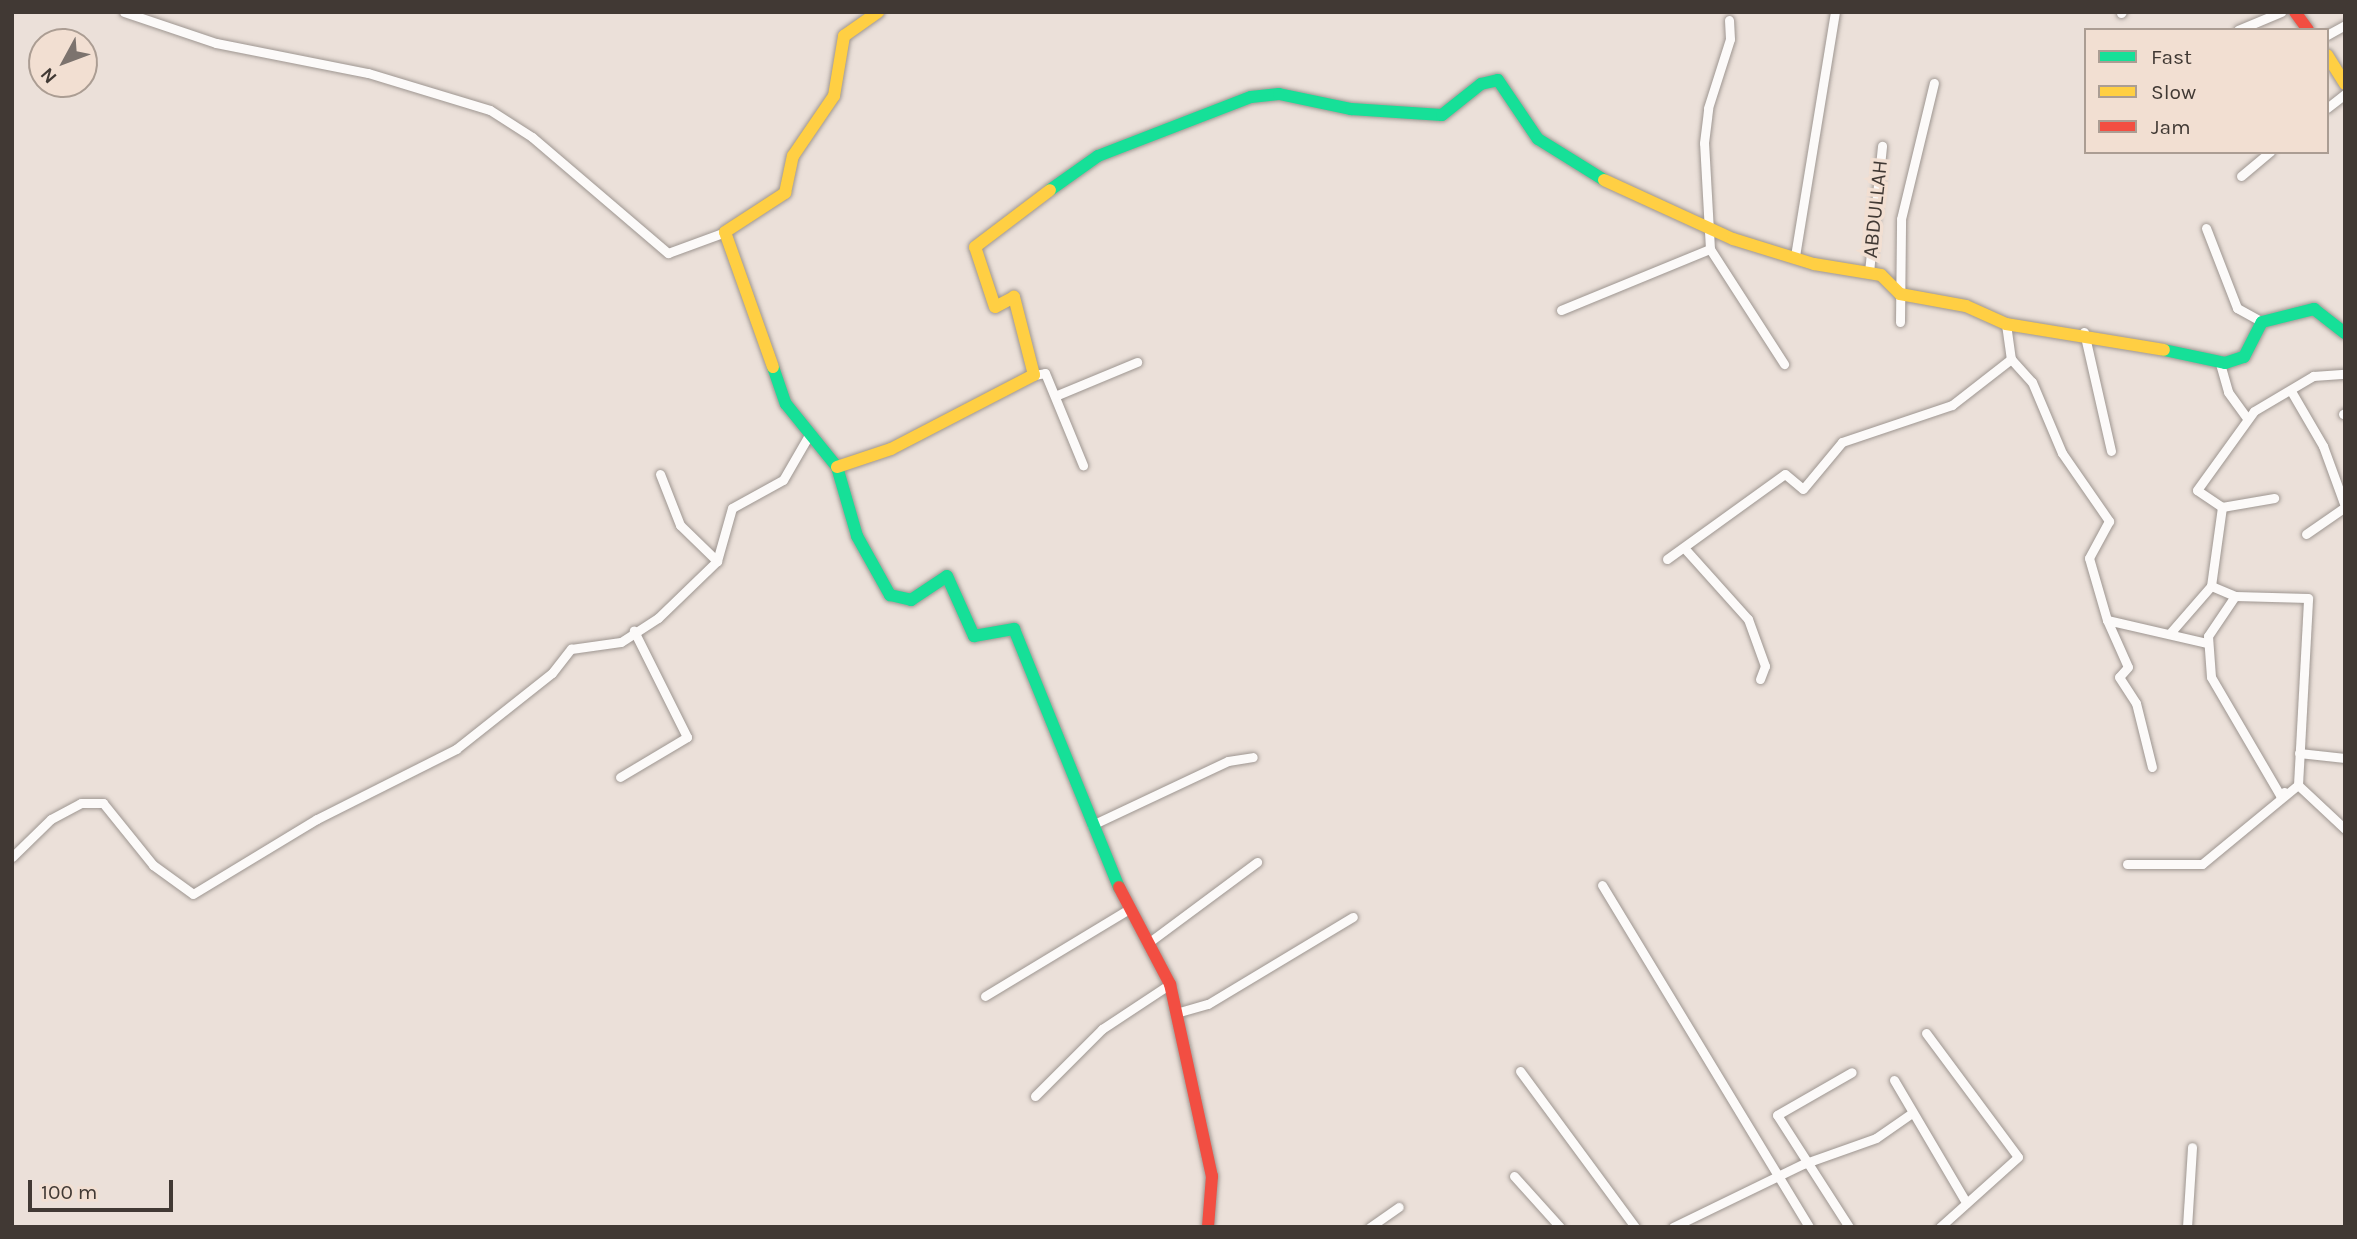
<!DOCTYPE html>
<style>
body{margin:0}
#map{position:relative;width:2357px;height:1239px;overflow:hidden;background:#ebe0d9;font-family:Karla,sans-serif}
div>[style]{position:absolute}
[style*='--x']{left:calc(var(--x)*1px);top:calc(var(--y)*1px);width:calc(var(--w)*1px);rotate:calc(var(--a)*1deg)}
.roads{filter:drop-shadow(0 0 2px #9e9691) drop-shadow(0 0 2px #9e9691)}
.street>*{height:9px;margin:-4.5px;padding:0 4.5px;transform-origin:4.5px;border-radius:4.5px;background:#fcfaf9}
.fast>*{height:12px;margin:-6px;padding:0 6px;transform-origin:6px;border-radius:6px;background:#16e098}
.slow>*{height:12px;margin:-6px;padding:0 6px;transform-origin:6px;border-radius:6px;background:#ffcf43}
.jam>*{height:12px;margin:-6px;padding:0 6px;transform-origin:6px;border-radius:6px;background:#f24e42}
span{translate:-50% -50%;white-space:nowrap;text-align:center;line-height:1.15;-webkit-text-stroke:7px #f2dfd2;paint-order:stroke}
.street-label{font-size:21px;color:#413934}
.frame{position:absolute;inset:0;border:14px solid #413934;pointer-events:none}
.legend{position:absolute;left:2084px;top:28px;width:245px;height:126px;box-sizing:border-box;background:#f2dfd2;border:2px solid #ab9d93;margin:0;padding:9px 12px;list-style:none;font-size:21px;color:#413934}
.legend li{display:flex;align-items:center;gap:14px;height:35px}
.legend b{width:35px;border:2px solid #ab9d93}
.north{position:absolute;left:28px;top:28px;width:70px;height:70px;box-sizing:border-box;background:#f2dfd2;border:2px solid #ab9d93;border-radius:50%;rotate:229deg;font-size:19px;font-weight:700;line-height:28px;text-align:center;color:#413934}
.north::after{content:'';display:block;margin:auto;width:24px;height:32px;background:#7c736e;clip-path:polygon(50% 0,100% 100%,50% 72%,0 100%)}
.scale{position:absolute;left:28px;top:1180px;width:145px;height:32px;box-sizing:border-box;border:4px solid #413934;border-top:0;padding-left:9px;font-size:21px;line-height:24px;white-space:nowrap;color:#413934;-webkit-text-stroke:5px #f2dfd2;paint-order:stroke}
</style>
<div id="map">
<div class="roads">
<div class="street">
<i style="--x:124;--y:12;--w:97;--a:18.6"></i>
<i style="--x:216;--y:43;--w:155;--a:11.2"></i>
<i style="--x:368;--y:73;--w:127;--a:16.9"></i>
<i style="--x:490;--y:110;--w:50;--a:32.7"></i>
<i style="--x:532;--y:137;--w:179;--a:40.5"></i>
<i style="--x:668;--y:253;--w:61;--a:-20.2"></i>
<i style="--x:2121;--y:13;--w:1;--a:-45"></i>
<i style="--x:2238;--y:30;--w:47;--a:-22.7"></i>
<i style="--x:2327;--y:35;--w:21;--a:-29"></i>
<i style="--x:2327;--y:108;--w:23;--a:-38"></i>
<i style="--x:2241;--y:176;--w:38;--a:-40"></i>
<i style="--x:2206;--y:228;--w:86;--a:68.8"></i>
<i style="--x:2237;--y:308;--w:29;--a:29"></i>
<i style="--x:1710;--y:249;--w:137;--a:57.2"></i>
<i style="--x:1795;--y:256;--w:247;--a:-80.7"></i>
<i style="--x:1869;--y:272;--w:127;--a:-84.1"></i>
<i style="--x:1561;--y:310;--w:161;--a:-22.3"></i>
<i style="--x:1710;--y:249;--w:106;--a:-93.2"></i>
<i style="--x:1704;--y:143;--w:35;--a:-83"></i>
<i style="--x:1708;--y:108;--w:72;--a:-72.3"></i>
<i style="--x:1730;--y:39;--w:19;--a:-93"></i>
<i style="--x:1900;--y:322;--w:103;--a:-89.4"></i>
<i style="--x:1901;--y:219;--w:140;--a:-76.4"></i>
<i style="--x:2006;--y:324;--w:35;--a:82"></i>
<i style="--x:2011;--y:359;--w:31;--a:48"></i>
<i style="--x:2032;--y:382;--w:77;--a:67.1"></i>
<i style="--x:2062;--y:453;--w:83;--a:55.3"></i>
<i style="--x:2109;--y:521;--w:42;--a:118.4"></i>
<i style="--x:2089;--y:558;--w:65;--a:73.8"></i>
<i style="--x:2107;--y:620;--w:103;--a:13"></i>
<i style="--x:2084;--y:332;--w:122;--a:77.2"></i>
<i style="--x:2219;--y:360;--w:33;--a:74"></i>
<i style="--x:2228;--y:392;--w:32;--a:54"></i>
<i style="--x:1034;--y:375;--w:11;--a:-10"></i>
<i style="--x:1045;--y:373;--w:100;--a:67.6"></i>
<i style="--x:2291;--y:391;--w:64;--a:59.8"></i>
<i style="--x:2323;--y:446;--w:64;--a:69.9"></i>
<i style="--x:1055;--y:396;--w:89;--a:-22.5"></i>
<i style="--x:2343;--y:414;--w:2;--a:-27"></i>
<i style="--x:660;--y:474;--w:55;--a:68.6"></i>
<i style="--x:680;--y:525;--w:52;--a:44.2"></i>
<i style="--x:2222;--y:507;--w:53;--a:-9.8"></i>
<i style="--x:2306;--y:534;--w:47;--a:-34.7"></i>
<i style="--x:1686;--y:550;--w:93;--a:48.1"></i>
<i style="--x:1748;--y:619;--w:50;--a:70.1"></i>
<i style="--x:1765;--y:666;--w:14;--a:111"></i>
<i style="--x:1667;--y:559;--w:145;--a:-35.8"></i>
<i style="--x:1785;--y:474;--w:23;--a:40"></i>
<i style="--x:1803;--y:489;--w:61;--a:-50.3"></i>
<i style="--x:1842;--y:442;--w:116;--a:-18.6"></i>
<i style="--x:1952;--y:405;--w:75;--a:-37.9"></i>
<i style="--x:2235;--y:596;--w:48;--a:124"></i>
<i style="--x:2208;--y:636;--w:41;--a:85.8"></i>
<i style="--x:2211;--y:677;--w:137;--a:59.7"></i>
<i style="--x:2280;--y:795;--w:5;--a:-37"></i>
<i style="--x:2107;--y:620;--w:51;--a:65.9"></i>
<i style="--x:2128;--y:667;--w:13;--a:132"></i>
<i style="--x:2119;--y:677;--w:31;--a:57"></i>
<i style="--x:2136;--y:703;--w:66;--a:76"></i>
<i style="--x:2171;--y:632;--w:61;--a:-49"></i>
<i style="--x:2299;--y:753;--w:46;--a:6.2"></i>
<i style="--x:620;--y:777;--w:78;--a:-30.8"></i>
<i style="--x:687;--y:737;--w:119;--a:-116.6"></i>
<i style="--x:2298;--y:785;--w:187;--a:-86.9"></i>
<i style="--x:2308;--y:598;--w:73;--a:-178.4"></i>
<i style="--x:2235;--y:596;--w:26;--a:-157"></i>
<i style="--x:2211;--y:586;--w:80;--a:-82.1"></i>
<i style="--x:2222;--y:507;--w:30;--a:-146"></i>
<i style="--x:2197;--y:490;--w:97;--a:-54.2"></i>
<i style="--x:2254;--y:411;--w:69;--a:-30.7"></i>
<i style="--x:2313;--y:376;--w:32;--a:-4"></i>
<i style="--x:1092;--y:825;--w:150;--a:-25.2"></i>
<i style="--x:1228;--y:761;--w:25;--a:-9"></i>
<i style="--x:12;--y:857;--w:54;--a:-44.3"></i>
<i style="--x:51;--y:819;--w:34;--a:-28"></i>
<i style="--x:81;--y:803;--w:22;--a:0"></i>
<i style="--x:103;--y:803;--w:80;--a:51.1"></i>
<i style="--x:153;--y:865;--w:49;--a:35.9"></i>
<i style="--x:193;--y:894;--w:145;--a:-31.2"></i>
<i style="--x:317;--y:819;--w:156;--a:-26.7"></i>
<i style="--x:456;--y:749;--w:122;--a:-38.4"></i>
<i style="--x:552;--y:673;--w:31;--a:-52"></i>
<i style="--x:571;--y:649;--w:50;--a:-8"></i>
<i style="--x:621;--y:642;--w:44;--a:-33"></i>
<i style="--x:658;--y:618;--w:82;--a:-44"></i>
<i style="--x:717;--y:561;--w:55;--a:-74.2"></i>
<i style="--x:732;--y:508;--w:58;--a:-28.8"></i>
<i style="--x:783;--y:480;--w:52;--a:-60"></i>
<i style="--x:2127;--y:864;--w:75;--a:0"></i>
<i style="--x:2202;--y:864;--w:124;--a:-39.5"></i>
<i style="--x:2298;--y:785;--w:64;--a:43.1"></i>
<i style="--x:1602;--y:885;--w:400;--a:58.8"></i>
<i style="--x:1148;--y:943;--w:136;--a:-36.6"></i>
<i style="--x:985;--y:996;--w:168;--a:-31.1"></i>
<i style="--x:1176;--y:1013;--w:33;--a:-16"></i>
<i style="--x:1208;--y:1004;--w:169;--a:-31"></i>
<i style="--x:1926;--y:1033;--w:154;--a:53.4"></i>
<i style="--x:2018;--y:1157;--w:105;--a:138.1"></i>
<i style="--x:1520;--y:1071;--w:194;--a:53.6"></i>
<i style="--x:1894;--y:1080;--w:142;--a:59.5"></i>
<i style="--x:1035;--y:1096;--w:95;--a:-45"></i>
<i style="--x:1102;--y:1029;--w:82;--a:-33.5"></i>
<i style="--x:1514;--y:1176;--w:69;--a:48"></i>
<i style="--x:1370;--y:1227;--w:35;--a:-35"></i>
<i style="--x:1673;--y:1227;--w:144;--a:-25.9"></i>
<i style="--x:1803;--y:1164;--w:77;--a:-19.6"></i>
<i style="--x:1876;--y:1138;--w:44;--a:-34.8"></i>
<i style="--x:1849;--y:1227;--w:133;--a:-122.7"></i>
<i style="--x:1777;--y:1115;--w:86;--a:-29.8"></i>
<i style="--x:2187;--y:1227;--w:80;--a:-86.4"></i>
</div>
<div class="fast">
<i style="--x:1050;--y:190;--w:59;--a:-35.3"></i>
<i style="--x:1098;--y:156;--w:164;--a:-21.1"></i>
<i style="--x:1251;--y:97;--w:28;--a:-6"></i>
<i style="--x:1279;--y:94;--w:74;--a:11.8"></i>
<i style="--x:1351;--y:109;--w:91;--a:3.8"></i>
<i style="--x:1442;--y:115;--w:50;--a:-38.5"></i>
<i style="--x:1481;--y:84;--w:17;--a:-13"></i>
<i style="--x:1498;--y:80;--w:71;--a:55.9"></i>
<i style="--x:1538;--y:139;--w:78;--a:31.8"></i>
<i style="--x:2164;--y:350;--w:62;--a:12"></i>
<i style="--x:2225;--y:363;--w:20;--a:-18"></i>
<i style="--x:2244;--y:357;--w:39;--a:-63"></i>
<i style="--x:2262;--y:322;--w:54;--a:-14"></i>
<i style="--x:2314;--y:309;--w:39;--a:38"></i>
<i style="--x:773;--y:367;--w:39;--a:71"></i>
<i style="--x:786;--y:404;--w:81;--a:51"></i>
<i style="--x:837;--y:467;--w:72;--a:73.8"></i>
<i style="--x:857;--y:536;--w:68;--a:60.8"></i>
<i style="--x:890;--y:595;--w:22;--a:13"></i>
<i style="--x:911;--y:600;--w:43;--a:-33.7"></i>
<i style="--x:947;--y:576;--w:66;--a:65.8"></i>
<i style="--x:974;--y:636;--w:41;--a:-9.9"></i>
<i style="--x:1014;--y:629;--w:279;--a:67.9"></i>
</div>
<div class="slow">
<i style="--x:2327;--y:55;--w:34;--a:58"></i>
<i style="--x:1604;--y:180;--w:142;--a:24.6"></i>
<i style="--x:1733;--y:239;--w:85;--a:17.2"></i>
<i style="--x:1814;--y:264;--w:68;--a:9.3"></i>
<i style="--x:1881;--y:275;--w:27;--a:45"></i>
<i style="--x:1900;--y:294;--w:67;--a:10.3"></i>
<i style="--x:1966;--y:306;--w:44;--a:24.2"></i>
<i style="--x:2006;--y:324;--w:160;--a:9.3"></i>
<i style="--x:773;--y:367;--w:143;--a:-109.6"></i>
<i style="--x:725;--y:232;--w:72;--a:-33"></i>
<i style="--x:785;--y:193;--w:38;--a:-78"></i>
<i style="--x:793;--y:156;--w:73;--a:-55.7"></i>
<i style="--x:834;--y:96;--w:61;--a:-80.5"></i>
<i style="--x:844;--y:36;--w:42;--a:-35.2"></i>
<i style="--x:837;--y:467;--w:57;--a:-18.4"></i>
<i style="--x:891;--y:449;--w:161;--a:-27.4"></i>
<i style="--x:1034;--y:375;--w:81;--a:-104.4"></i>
<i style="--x:1014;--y:297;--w:21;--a:152"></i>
<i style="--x:995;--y:307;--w:63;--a:-108.4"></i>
<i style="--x:975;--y:247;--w:94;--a:-37.2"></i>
</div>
<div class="jam">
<i style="--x:2295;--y:12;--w:22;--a:54"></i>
<i style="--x:1119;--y:887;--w:110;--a:62.3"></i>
<i style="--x:1170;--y:984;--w:197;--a:77.7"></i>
<i style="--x:1212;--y:1176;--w:51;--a:94.5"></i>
</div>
</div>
<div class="street-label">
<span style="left:1875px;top:209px;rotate:-84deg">ABDULLAH</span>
</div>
<div class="frame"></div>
<ul class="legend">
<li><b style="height:9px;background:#16e098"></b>Fast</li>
<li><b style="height:9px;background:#ffcf43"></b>Slow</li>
<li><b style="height:9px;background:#f24e42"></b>Jam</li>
</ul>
<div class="north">N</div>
<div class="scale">100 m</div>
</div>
